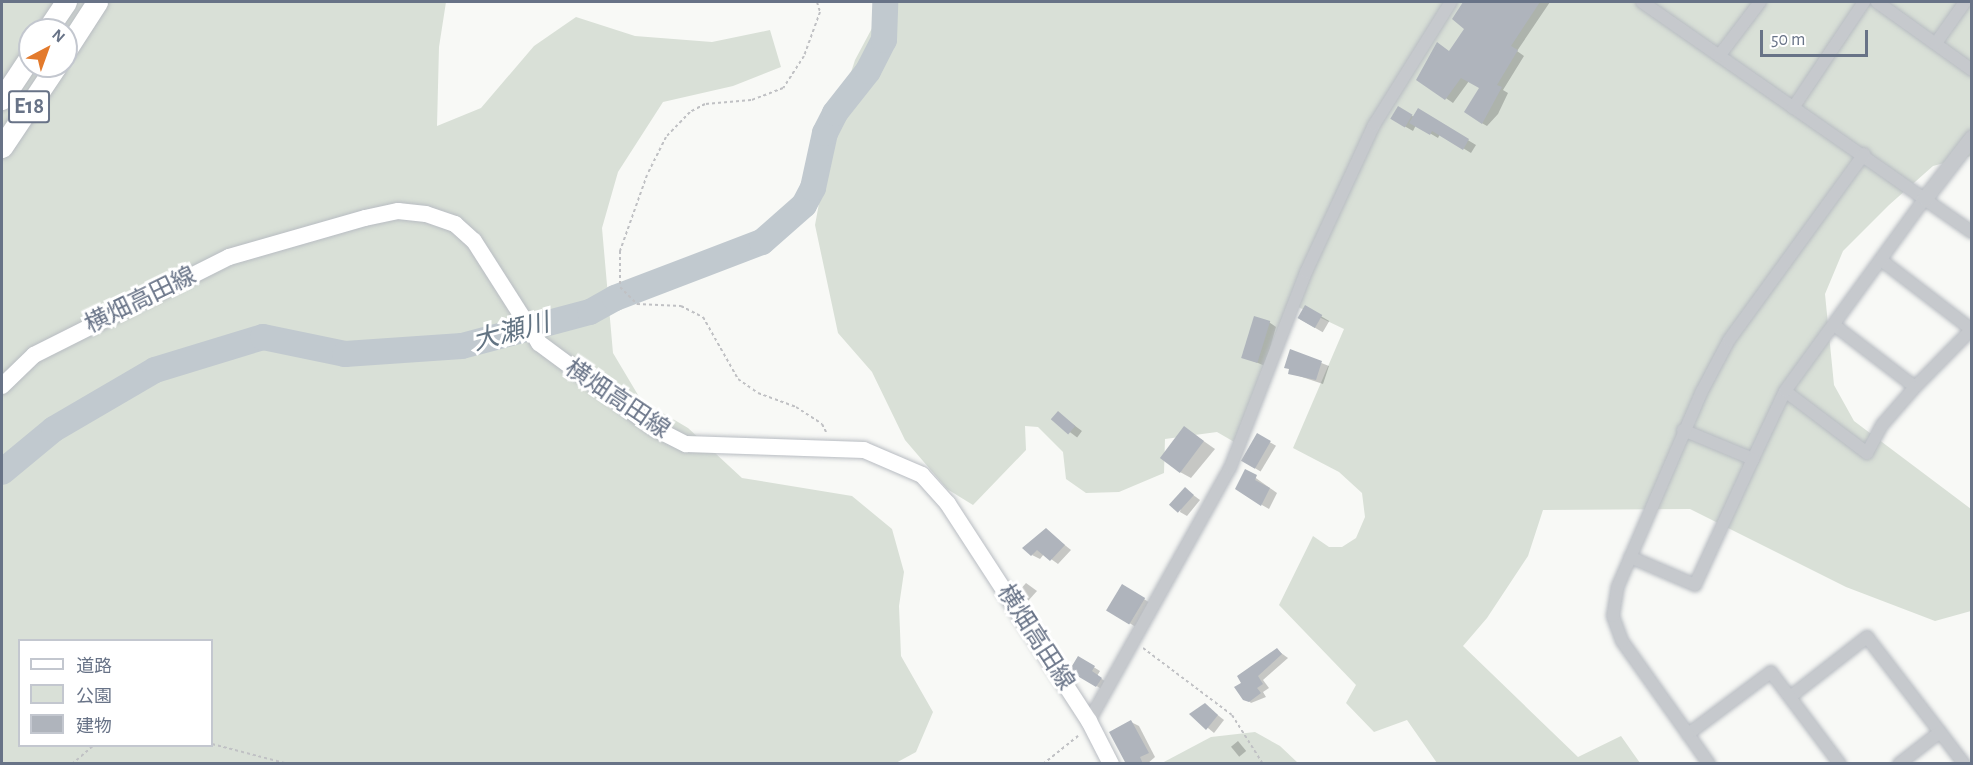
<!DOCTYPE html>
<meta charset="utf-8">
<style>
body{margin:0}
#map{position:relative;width:1973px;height:765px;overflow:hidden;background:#f8f9f6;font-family:"Alegreya Sans","Noto Sans JP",sans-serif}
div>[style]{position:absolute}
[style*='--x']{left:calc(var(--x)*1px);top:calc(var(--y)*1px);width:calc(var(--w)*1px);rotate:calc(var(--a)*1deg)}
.green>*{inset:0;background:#d9e0d7}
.shadow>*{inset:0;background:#0003;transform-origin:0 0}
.river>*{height:26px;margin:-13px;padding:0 13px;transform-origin:13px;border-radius:13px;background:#c1c9cf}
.building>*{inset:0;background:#afb4bc;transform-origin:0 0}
.path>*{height:2px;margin-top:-1px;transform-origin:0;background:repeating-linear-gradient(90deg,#c0c1c4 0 3px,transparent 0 6px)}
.roads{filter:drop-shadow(0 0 2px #b8bcc2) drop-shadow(0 0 2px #b8bcc2)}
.minor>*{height:12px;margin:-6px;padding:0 6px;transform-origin:6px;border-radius:6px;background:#c6c9cd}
.tertiary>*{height:15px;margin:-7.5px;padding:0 7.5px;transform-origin:7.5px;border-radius:7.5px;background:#c6c9cd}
.secondary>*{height:16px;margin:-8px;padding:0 8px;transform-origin:8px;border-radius:8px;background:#fff}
.motorway>*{height:21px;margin:-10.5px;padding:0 10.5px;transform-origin:10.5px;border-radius:10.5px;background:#fff}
span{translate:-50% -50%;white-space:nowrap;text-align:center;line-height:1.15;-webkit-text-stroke:6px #fff;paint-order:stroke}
.shield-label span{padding:2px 4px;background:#fff;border:2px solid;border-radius:4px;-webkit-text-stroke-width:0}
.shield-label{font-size:22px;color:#687387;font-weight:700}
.street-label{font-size:24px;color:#687387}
.water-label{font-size:26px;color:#637483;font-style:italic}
.frame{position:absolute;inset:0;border:3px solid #687387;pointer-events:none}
.legend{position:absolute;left:18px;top:639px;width:195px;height:108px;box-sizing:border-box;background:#fff;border:2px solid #c3c7cf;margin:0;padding:8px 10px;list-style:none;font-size:18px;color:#687387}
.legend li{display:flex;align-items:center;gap:12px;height:30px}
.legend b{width:30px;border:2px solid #c3c7cf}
.north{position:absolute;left:18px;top:18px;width:60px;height:60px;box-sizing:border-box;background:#fff;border:2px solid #c3c7cf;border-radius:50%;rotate:41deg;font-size:16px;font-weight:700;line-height:24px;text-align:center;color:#687387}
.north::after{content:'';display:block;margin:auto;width:21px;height:27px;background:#e37a2c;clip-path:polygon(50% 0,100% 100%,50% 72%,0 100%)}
.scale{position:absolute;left:1760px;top:30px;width:108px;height:27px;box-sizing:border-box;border:3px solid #687387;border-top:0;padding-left:8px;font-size:18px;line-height:21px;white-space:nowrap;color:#687387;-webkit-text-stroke:4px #fff;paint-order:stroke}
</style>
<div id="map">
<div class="green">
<i style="clip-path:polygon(evenodd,2px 2px,446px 2px,439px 47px,437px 126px,481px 108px,534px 46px,576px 17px,635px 36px,712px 42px,770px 30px,781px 67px,733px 86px,663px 102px,618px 172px,602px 228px,613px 353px,641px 400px,688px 428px,742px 478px,852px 496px,892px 529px,904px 572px,899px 606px,901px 656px,933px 712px,916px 752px,894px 764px,2px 763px,2px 2px,30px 30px,66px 30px,66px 66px,30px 66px,30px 30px,2px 2px,20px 640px,212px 640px,212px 746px,20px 746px,20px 640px)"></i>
<i style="clip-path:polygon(886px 2px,1971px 2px,1971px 156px,1933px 166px,1889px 205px,1843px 251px,1825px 294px,1834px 385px,1854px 421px,1971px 509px,1971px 611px,1935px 621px,1846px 587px,1690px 509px,1543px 510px,1528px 556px,1487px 618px,1463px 646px,1578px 757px,1621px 736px,1640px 763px,1437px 763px,1407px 720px,1374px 732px,1346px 703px,1356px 685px,1279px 605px,1313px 536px,1329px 547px,1342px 547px,1356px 538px,1365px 517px,1362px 493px,1339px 472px,1293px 448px,1344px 329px,1296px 306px,1236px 443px,1217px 432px,1165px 439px,1164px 473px,1119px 492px,1086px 493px,1066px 479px,1063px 452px,1038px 427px,1025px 426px,1026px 450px,973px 505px,947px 489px,905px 440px,872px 372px,838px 333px,815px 225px,833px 128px,855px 60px)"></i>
<i style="clip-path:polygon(1255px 732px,1280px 746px,1298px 763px,1162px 763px,1211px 737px)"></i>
</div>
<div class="shadow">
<i style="clip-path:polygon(1465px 2px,1473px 7px,1477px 2px,1489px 2px,1503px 11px,1510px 2px,1550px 2px,1517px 51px,1524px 56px,1503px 90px,1508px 93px,1498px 114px,1487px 126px,1480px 122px,1481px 88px,1469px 81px,1453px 103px,1418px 79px,1450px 52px,1466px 29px,1454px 18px)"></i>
<i style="clip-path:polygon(1399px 108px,1414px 117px,1418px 110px,1476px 145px,1471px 153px,1440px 134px,1438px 138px,1416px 125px,1413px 131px,1392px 119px)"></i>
<i style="left:1305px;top:307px;width:28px;height:13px;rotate:30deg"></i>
<i style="clip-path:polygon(1269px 322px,1276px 327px,1265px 366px,1244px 357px)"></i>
<i style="clip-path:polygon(1291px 351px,1329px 366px,1323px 384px,1290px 373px)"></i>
<i style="left:1058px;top:413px;width:30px;height:8px;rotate:37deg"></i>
<i style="clip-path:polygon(1185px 428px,1215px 449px,1191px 478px,1180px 472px)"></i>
<i style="left:1258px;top:435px;width:21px;height:30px;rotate:31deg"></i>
<i style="clip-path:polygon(1246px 471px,1277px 493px,1269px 509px,1262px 505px)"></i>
<i style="clip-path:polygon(1185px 489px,1200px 500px,1187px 516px,1180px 512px)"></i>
<i style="clip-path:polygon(1046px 530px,1071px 550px,1058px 564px,1044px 554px,1040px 559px,1032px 555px)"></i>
<i style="clip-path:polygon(1026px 583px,1037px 591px,1028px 601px,1019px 591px)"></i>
<i style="left:1123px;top:586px;width:34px;height:28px;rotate:32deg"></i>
<i style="clip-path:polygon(1277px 650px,1288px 658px,1263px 680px,1269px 688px,1263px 692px,1266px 697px,1251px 703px,1236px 688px)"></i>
<i style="clip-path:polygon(1079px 658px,1100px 671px,1097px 676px,1108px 683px,1103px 690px,1071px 670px)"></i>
<i style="clip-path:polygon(1205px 705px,1224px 720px,1214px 733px,1191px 714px)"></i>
<i style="clip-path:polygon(1131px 722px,1139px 726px,1155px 757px,1147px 764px,1128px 764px)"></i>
<i style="left:1238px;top:741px;width:13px;height:9px;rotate:51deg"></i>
</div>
<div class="river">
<i style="--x:2;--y:472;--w:67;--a:-39.6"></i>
<i style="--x:54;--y:429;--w:117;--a:-30.3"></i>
<i style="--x:155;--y:370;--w:113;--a:-17"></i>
<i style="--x:263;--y:337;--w:84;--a:11.7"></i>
<i style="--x:345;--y:354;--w:117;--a:-3.9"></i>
<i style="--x:462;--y:346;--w:132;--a:-14.9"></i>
<i style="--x:590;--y:312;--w:29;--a:-29"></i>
<i style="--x:615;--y:298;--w:157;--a:-20.9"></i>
<i style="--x:762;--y:242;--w:56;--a:-41.4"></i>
<i style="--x:804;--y:205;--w:19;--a:-62"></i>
<i style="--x:813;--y:188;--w:56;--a:-77.7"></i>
<i style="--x:825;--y:133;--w:22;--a:-63"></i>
<i style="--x:835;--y:113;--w:53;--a:-51.8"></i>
<i style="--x:868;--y:71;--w:35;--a:-63"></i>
<i style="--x:884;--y:40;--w:38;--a:-88"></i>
</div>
<div class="building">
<i style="clip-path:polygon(1463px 2px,1540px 2px,1511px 46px,1518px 50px,1497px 85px,1502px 87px,1482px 124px,1464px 112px,1479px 88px,1461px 78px,1445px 100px,1416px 80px,1437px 42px,1449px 51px,1464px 29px,1452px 19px)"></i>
<i style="left:1398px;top:106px;width:17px;height:15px;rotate:31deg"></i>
<i style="clip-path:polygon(1418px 108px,1469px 139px,1463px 150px,1432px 131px,1430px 135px,1409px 123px)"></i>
<i style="left:1305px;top:305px;width:20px;height:15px;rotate:30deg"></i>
<i style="left:1254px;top:316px;width:17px;height:44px;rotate:17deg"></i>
<i style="clip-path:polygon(1290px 349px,1322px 361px,1316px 380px,1288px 374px,1289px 369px,1284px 368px)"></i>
<i style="left:1058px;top:411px;width:23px;height:11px;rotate:41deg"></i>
<i style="left:1184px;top:426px;width:25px;height:40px;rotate:37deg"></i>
<i style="left:1257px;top:433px;width:16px;height:32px;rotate:30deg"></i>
<i style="clip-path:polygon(1245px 469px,1257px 475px,1255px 480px,1270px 488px,1261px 506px,1235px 489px)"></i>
<i style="left:1185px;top:487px;width:12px;height:24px;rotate:42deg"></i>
<i style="clip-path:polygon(1046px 528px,1065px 545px,1050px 561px,1037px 550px,1031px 556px,1022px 548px)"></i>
<i style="left:1122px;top:584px;width:27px;height:31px;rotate:31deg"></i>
<i style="clip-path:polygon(1277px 648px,1282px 654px,1258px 676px,1263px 684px,1257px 688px,1261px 693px,1249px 702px,1243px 700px,1234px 687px,1241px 683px,1237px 676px)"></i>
<i style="clip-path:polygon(1078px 656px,1095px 666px,1092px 671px,1102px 678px,1096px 687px,1069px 671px)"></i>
<i style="clip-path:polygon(1205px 703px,1218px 715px,1206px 730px,1189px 714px)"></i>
<i style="clip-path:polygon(1131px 720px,1149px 753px,1140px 757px,1143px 764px,1126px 764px,1109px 732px)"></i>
</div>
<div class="path">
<i style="--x:817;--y:2;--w:10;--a:73"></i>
<i style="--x:820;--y:12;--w:47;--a:110"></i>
<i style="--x:804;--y:56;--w:38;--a:123"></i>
<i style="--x:783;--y:88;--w:34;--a:159"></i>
<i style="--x:751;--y:100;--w:46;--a:175"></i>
<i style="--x:705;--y:104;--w:17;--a:152"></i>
<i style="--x:690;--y:112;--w:35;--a:134"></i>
<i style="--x:666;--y:137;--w:42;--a:116.6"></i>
<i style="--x:647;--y:175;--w:81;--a:109.6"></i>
<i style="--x:620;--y:251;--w:36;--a:90"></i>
<i style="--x:620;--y:287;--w:24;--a:45"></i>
<i style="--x:637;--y:304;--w:44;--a:2.6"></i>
<i style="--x:681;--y:306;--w:25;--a:27"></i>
<i style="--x:703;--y:317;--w:71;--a:60.6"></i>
<i style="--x:738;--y:379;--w:24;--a:35"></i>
<i style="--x:758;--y:393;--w:40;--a:20.2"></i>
<i style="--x:796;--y:407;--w:31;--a:33"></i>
<i style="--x:822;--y:424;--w:9;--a:63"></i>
<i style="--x:1143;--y:648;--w:111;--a:37"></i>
<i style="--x:1232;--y:715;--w:58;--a:57.7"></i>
<i style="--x:212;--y:744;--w:79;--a:14.7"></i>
<i style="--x:72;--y:764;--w:28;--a:-41"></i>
<i style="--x:1043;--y:764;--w:45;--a:-38.7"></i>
</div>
<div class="roads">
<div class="minor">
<i style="--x:1642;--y:2;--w:402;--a:34.9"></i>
<i style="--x:1877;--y:2;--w:117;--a:35.6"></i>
<i style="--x:1936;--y:43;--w:50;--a:-54.7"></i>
<i style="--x:1719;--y:56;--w:68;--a:-52.8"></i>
<i style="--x:1793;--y:108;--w:128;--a:-56.2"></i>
<i style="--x:1881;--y:260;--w:113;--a:37.5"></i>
<i style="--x:1834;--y:325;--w:102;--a:37.4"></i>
<i style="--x:1915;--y:387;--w:81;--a:-45.5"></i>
<i style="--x:1785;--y:391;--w:103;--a:37.1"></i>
<i style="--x:1867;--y:453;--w:32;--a:-62"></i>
<i style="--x:1882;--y:425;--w:50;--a:-49"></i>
<i style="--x:1683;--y:430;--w:76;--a:22.5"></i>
<i style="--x:1753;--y:459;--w:75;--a:-64.8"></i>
<i style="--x:1785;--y:391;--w:238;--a:-54"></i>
<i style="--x:1630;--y:557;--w:71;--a:23.3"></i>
<i style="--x:1695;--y:585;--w:139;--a:-65.3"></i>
<i style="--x:1790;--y:697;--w:98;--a:-37.9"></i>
<i style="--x:1867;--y:637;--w:120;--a:52.5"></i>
<i style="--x:1089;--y:721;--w:290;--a:-60.9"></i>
<i style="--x:1230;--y:468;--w:210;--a:-68.8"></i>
<i style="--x:1306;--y:272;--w:162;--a:-65.2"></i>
<i style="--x:1374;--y:125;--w:145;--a:-58"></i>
<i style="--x:1688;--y:734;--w:37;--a:55"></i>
<i style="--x:1840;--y:764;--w:115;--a:-126.9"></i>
<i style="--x:1771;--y:672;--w:104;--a:143.2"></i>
<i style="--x:1688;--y:734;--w:114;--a:-125.4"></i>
<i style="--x:1622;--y:641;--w:27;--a:-110"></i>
<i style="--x:1613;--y:616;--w:30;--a:-81"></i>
<i style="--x:1618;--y:586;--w:210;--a:-66.7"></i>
<i style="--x:1701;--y:393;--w:60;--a:-62.2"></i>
<i style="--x:1729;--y:340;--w:230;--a:-54"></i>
<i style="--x:1899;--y:764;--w:52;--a:-38"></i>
<i style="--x:1940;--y:732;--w:40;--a:53"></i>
</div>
<div class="tertiary">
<i style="--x:1925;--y:198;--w:77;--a:-52.4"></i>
</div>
<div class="secondary">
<i style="--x:2;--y:386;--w:45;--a:-44.1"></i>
<i style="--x:34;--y:355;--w:218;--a:-26.7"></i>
<i style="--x:229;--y:257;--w:141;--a:-16"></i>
<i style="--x:365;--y:218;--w:34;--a:-12"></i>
<i style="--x:398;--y:211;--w:28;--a:6"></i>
<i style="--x:426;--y:214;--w:31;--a:19"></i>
<i style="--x:455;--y:224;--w:25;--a:42"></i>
<i style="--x:474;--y:241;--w:121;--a:57.5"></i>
<i style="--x:539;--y:343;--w:143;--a:36.5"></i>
<i style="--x:654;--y:428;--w:36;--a:27"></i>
<i style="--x:686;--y:444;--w:178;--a:1.9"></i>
<i style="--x:864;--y:450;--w:63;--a:23.3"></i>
<i style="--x:922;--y:475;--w:39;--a:48"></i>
<i style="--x:948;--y:504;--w:259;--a:57"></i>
<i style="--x:1089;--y:721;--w:48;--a:62.9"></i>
</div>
<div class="motorway">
<i style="--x:47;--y:30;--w:34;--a:-56"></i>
<i style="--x:66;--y:50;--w:57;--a:-57.1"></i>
<i style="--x:2;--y:99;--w:50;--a:-56.3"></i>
<i style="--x:2;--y:147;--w:97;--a:-56.3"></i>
</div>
</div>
<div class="shield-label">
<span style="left:29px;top:107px">E18</span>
</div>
<div class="street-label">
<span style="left:141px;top:301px;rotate:-26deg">横畑高田線</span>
<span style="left:617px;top:400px;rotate:34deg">横畑高田線</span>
<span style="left:1035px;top:638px;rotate:57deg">横畑高田線</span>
</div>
<div class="water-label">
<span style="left:511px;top:333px;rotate:-15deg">大瀬川</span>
</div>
<div class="frame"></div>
<ul class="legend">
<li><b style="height:8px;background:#fff"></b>道路</li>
<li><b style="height:16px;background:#d9e0d7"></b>公園</li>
<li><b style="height:16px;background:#afb4bc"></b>建物</li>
</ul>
<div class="north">N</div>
<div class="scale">50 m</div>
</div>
